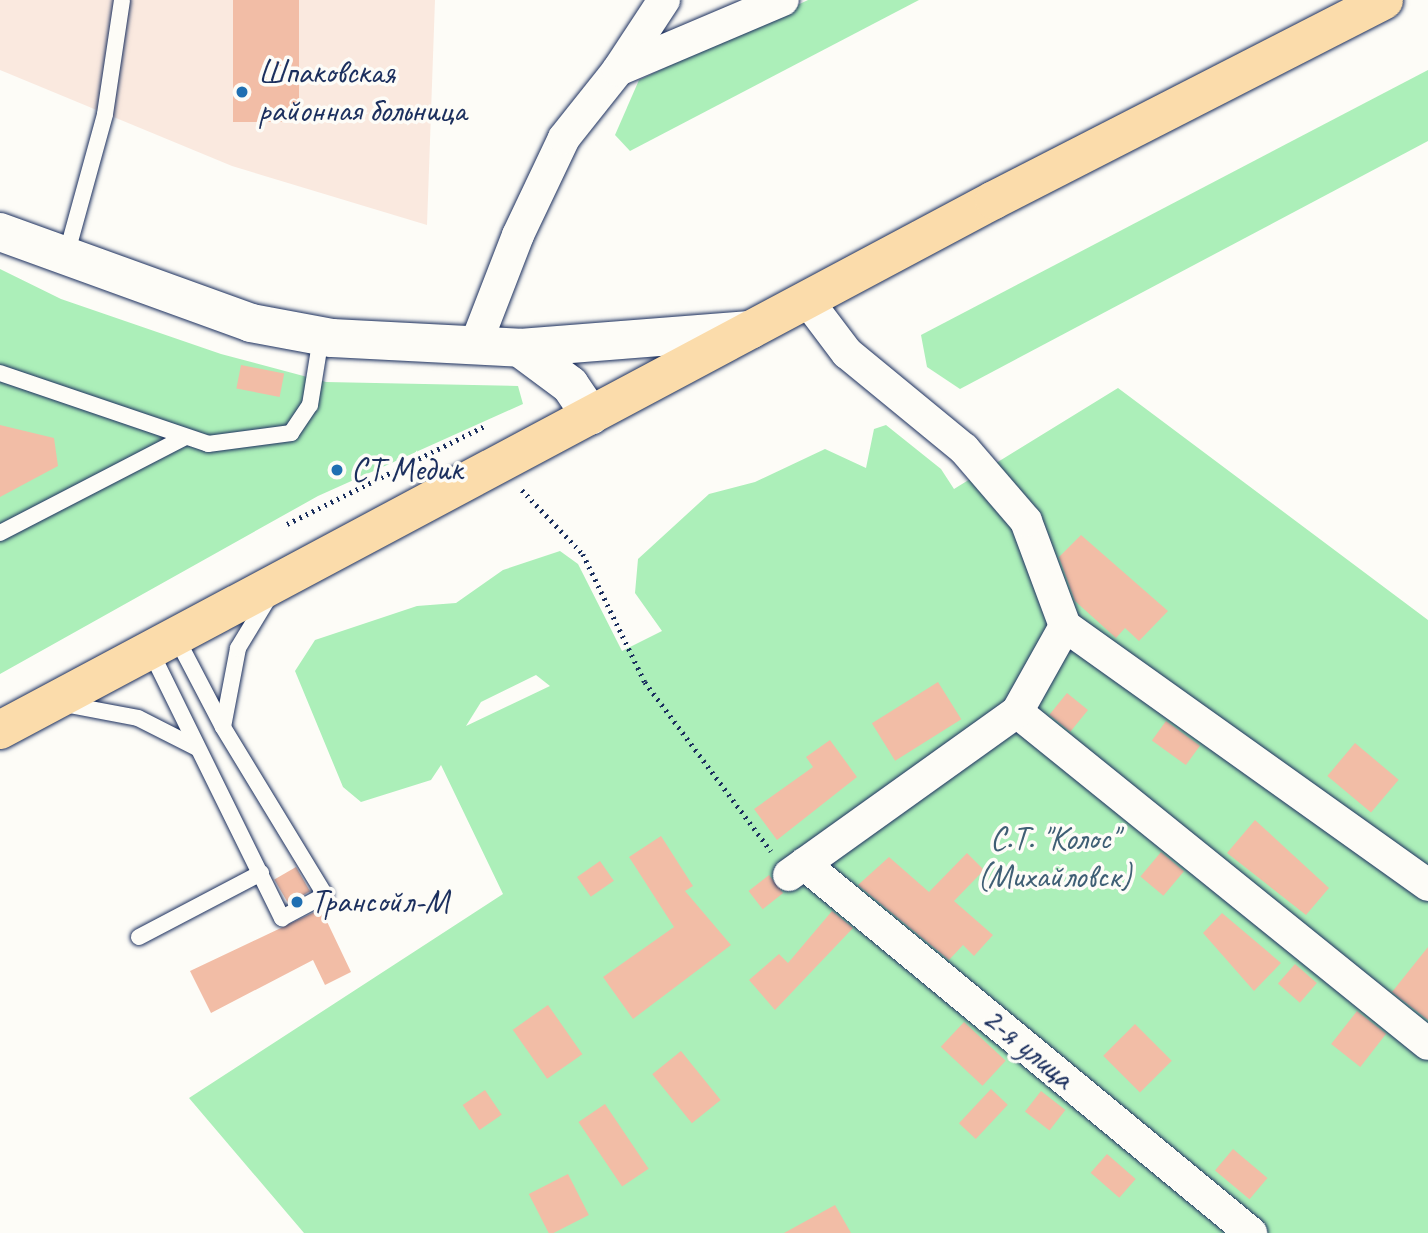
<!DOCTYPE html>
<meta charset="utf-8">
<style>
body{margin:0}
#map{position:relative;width:1428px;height:1233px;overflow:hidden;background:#fdfcf7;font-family:Caveat,sans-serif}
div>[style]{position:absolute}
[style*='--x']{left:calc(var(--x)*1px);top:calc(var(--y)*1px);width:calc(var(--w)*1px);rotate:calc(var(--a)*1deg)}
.built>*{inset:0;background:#fae9df}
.green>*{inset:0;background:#acefb9}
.building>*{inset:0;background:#f2bda6;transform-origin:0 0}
.path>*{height:4.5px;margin-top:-2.25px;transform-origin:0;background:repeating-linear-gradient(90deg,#1b2f5e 0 2px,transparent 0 7px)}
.roads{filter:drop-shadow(0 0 2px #1b2f5e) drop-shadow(0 0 2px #1b2f5e)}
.service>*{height:16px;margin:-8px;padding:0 8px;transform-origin:8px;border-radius:8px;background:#fdfcf7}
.minor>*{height:32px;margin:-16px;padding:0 16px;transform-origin:16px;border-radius:16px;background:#fdfcf7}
.tertiary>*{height:38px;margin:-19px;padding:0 19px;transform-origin:19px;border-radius:19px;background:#fdfcf7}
.primary>*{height:38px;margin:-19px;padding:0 19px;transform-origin:19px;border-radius:19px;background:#fbdcab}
.dots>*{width:19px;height:19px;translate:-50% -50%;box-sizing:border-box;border:4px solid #fdfcf7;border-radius:50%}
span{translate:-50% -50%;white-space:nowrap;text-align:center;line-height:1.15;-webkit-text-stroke:7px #fdfcf7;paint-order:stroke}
.poi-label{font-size:33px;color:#1b2f5e}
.left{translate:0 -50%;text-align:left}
.park-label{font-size:33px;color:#3f5f75}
.street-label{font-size:33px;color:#1b2f5e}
</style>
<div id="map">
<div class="built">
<i style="clip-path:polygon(0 0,435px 0,427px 225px,232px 166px,0 70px)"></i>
</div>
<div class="green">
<i style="clip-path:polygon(808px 0,919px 0,630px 151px,615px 135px,639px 80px)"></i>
<i style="clip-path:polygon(1428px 70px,1428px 141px,960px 389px,927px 367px,921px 335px)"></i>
<i style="clip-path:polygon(0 269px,61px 299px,221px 354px,326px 382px,518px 386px,523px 404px,318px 496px,0 674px)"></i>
<i style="clip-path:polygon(evenodd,1118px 388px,1428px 620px,1428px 1233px,304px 1233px,189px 1098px,503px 894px,441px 765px,431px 780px,361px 802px,343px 787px,295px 671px,315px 640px,417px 606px,456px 603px,503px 570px,560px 551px,578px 564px,622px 651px,662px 631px,635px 593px,638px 559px,709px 494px,755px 482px,825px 449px,866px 468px,874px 429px,886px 425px,941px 469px,954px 489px,1118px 388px,536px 675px,550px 686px,466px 726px,481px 702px,536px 675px)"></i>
</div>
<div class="building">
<i style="left:233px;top:0;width:66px;height:122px"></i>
<i style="left:241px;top:365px;width:44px;height:24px;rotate:11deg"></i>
<i style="clip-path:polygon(0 425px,54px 438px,58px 466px,0 497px)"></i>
<i style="clip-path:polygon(1081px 535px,1168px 611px,1139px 641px,1125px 628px,1116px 638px,1075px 601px,1059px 557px)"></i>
<i style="left:938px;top:682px;width:44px;height:78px;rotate:58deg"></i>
<i style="left:1067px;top:693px;width:27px;height:28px;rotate:39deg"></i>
<i style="left:1166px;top:721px;width:42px;height:24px;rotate:36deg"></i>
<i style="clip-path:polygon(830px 740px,857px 777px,777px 840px,754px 809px,813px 767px,806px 757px)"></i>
<i style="left:1355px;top:743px;width:57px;height:43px;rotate:40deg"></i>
<i style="clip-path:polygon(1255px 820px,1329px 888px,1306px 915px,1227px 853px)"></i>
<i style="clip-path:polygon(661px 836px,693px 886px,685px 891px,731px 945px,633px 1019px,603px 977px,674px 927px,629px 857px)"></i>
<i style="left:1161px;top:852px;width:30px;height:32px;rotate:40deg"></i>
<i style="clip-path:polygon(967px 853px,984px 870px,954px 901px,993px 935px,974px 956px,963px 945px,949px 960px,858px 885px,889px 857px,929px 892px)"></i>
<i style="left:600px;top:861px;width:24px;height:28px;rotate:55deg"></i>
<i style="left:296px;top:867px;width:28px;height:25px;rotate:60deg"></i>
<i style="left:769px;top:875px;width:23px;height:26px;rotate:52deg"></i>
<i style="clip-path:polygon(321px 909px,351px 972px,325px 985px,313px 960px,211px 1013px,190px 971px)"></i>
<i style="clip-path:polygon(832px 911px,853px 928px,775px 1010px,749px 980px,779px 954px,788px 963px)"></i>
<i style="clip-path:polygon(1222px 913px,1281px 963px,1254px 991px,1203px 933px)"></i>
<i style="clip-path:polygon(1428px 947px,1428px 1020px,1392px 992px)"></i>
<i style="left:1295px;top:964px;width:29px;height:26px;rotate:41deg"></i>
<i style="left:548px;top:1005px;width:60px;height:43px;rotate:55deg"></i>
<i style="left:1357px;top:1011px;width:37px;height:42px;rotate:38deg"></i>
<i style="left:964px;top:1022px;width:57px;height:34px;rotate:43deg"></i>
<i style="left:1135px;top:1024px;width:52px;height:45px;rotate:45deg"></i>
<i style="left:681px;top:1051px;width:63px;height:37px;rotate:51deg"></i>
<i style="left:991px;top:1089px;width:23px;height:47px;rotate:43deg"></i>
<i style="left:485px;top:1090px;width:30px;height:27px;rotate:56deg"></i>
<i style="left:1041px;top:1091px;width:31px;height:26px;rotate:38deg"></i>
<i style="left:605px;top:1104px;width:78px;height:32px;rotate:56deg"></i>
<i style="left:1233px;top:1149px;width:45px;height:28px;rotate:40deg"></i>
<i style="left:1107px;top:1154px;width:38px;height:25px;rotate:41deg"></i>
<i style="left:568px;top:1174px;width:46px;height:44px;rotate:63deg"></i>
<i style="clip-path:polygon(835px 1205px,851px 1233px,784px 1233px)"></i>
</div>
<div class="path">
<i style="--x:522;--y:490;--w:88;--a:46.4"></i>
<i style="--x:583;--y:554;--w:142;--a:64.2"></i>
<i style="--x:645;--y:682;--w:211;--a:53.3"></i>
<i style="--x:287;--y:524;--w:220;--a:-26.4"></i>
</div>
<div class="roads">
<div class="service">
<i style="--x:66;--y:256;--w:147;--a:-74.6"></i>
<i style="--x:105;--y:114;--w:115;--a:-81.5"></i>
<i style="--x:0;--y:373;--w:220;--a:18.8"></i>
<i style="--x:208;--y:444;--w:84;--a:-7.5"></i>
<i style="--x:291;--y:433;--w:34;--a:-56"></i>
<i style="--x:310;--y:405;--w:69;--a:-80.8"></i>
<i style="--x:0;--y:533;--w:208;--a:-27.4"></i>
<i style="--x:151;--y:652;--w:297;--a:63.8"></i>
<i style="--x:282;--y:918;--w:49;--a:-28.1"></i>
<i style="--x:325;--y:895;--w:197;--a:-121.3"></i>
<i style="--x:223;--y:727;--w:99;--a:-117.6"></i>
<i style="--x:64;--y:704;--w:75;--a:10.7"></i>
<i style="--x:138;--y:718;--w:66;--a:27"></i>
<i style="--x:223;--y:727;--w:80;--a:-79.2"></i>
<i style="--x:238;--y:648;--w:60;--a:-58.7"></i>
<i style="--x:139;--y:937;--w:138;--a:-27.7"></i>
</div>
<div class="minor">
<i style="--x:618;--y:70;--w:84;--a:-56.7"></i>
<i style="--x:475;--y:346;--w:119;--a:-68.8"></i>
<i style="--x:518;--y:235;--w:107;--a:-64.6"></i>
<i style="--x:564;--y:138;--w:87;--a:-51.5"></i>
<i style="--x:618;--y:70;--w:179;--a:-23"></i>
<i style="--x:1065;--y:626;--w:446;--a:35.5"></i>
<i style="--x:1017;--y:712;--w:528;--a:38.93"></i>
<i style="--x:804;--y:864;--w:580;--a:39.54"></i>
<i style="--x:789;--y:875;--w:280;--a:-35.6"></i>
<i style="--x:1017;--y:712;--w:98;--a:-60.8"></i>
<i style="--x:1065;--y:626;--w:112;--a:-110.4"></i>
<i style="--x:1026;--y:521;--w:95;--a:-130.7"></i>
<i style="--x:964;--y:449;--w:151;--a:-140.6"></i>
<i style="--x:847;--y:353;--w:66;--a:-127"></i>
</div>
<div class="tertiary">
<i style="--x:0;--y:232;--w:267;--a:19.9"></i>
<i style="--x:251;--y:323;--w:82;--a:10.5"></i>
<i style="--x:332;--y:338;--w:188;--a:3"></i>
<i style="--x:520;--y:348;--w:231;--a:-4.5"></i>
<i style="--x:520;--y:348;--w:62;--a:36.5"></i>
<i style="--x:570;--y:385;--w:37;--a:56"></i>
</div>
<div class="primary">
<i style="--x:0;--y:730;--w:1126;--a:-28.07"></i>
<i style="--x:994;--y:200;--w:438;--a:-27.1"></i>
</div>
</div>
<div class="dots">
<i style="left:242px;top:92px;background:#1f6fb2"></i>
<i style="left:337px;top:470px;background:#1f6fb2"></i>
<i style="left:297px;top:902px;background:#1f6fb2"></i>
</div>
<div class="poi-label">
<span class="left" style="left:258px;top:92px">Шпаковская<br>районная больница</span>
<span class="left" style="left:351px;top:470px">СТ Медик</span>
<span class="left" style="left:311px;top:902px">Трансойл-М</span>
</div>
<div class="park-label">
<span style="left:1054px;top:858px">С.Т. "Колос"<br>(Михайловск)</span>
</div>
<div class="street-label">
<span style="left:1028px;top:1048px;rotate:40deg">2-я улица</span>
</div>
</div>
